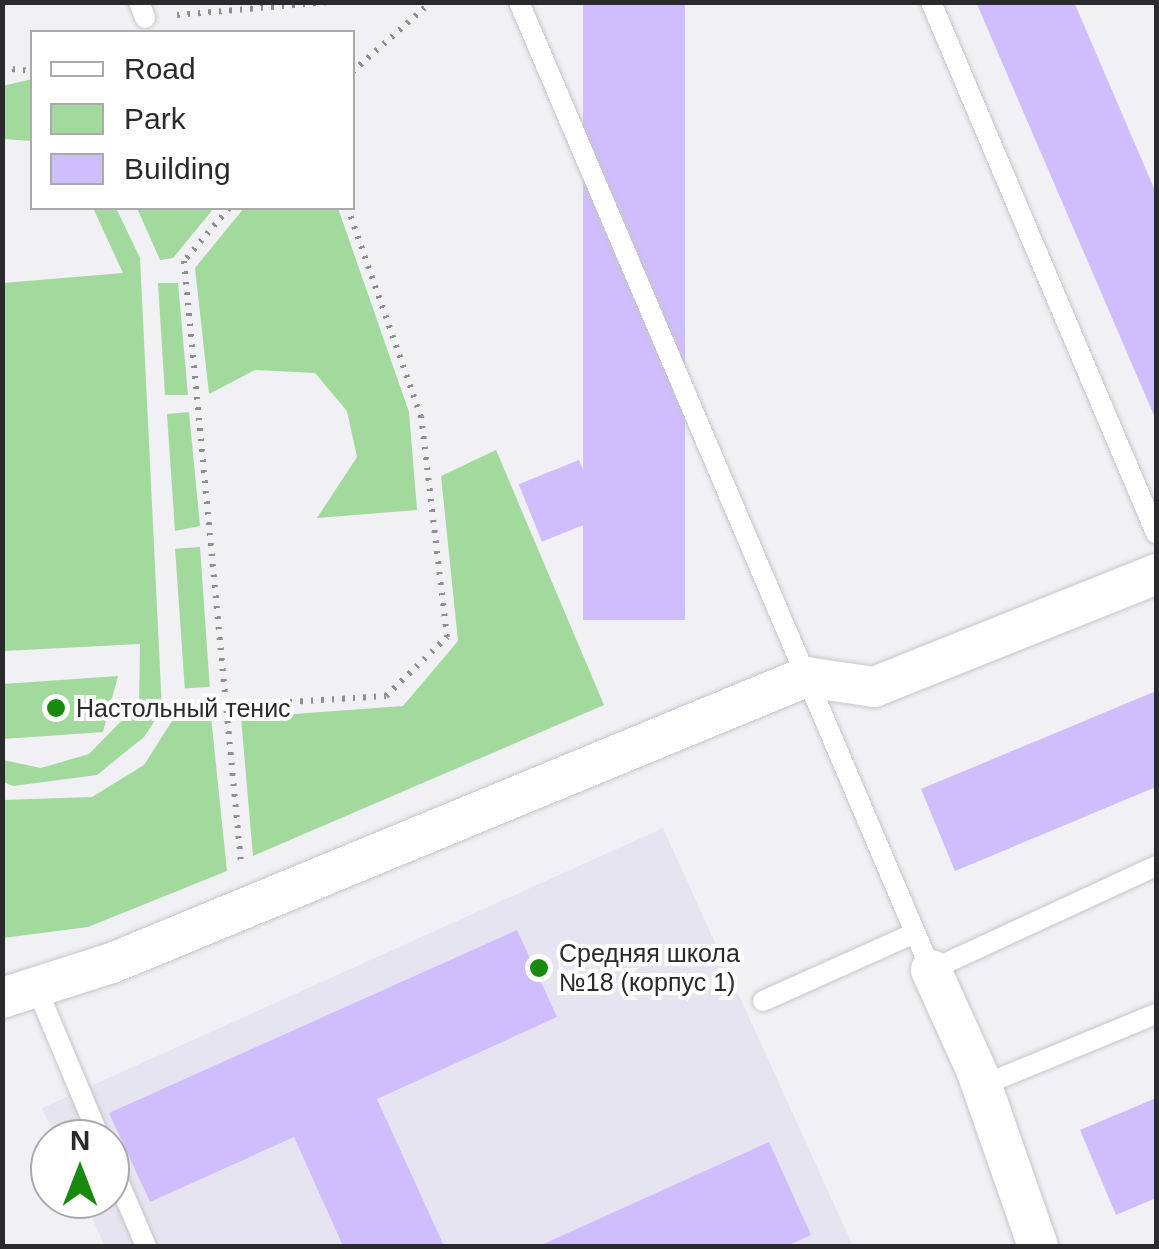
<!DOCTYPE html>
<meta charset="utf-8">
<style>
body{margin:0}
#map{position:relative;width:1159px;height:1249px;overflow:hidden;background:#f1f0f5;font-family:Helvetica,sans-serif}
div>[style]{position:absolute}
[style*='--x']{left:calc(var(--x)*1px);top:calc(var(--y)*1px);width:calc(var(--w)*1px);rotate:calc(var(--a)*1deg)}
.built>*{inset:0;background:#e7e4f1}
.green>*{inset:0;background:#a2d99c;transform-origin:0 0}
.building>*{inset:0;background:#d0bdfd;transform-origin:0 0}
.path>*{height:6px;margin-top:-3px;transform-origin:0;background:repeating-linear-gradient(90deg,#8f8e92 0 2.5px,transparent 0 10.5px)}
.roads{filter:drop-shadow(0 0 2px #c6c5ca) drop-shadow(0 0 2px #c6c5ca)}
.service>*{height:20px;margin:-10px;padding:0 10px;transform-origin:10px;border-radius:10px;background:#fff}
.minor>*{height:40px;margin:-20px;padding:0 20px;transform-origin:20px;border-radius:20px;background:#fff}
.dots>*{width:28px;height:28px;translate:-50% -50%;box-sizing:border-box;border:5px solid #fff;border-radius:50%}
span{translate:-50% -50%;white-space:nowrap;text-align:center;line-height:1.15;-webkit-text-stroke:8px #fff;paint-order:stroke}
.poi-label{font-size:25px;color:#2a2a2c}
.left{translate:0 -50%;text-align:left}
.frame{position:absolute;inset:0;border:5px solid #2a2a2c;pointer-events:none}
.legend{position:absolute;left:30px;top:30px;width:325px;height:180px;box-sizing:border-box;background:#fff;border:2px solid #aaaaab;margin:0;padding:12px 18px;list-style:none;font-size:30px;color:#2a2a2c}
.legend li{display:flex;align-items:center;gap:20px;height:50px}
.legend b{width:50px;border:2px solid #aaaaab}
.north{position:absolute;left:30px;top:1119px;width:100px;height:100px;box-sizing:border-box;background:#fff;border:2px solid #aaaaab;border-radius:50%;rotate:0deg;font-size:28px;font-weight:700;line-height:40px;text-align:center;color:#2a2a2c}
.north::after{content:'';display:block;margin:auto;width:35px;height:45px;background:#188b0f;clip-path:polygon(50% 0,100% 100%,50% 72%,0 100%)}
</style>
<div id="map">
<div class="built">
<i style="clip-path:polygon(663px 828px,853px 1246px,105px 1246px,83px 1199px,110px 1199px,110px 1139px,56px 1139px,42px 1108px)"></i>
</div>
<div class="green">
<i style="clip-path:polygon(32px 79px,32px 141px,3px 139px,3px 86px)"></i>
<i style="clip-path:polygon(93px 208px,116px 208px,140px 258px,162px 710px,144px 737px,97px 775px,13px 786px,3px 782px,3px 760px,41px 768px,89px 754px,139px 703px,140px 644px,3px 651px,3px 283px,123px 273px)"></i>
<i style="clip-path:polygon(137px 208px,214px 208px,173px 258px,160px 260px)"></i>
<i style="clip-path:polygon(244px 208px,338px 208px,409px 412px,417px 510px,317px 518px,357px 457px,347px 411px,315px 373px,255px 370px,209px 394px,195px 268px)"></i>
<i style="clip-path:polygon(158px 283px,178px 283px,188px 395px,165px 395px)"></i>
<i style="clip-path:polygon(189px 412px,200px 526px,175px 531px,167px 414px)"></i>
<i style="clip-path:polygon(496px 450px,604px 705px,253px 856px,241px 718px,403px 706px,458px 641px,441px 476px)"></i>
<i style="left:200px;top:547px;width:140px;height:25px;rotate:86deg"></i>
<i style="clip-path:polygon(118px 676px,103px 732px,3px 739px,3px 684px)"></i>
<i style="clip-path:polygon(181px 707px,210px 707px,227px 871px,88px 927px,3px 938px,3px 800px,92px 797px,144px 765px)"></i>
</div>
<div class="building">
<i style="left:583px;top:2px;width:102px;height:618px"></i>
<i style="clip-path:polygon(976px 2px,1074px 2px,1156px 193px,1156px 420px)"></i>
<i style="left:579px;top:460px;width:62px;height:65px;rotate:68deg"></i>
<i style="clip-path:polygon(1156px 691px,1156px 787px,955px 871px,921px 789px)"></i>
<i style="clip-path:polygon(517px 930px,557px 1017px,377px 1099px,444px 1246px,343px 1246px,294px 1137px,150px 1202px,109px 1113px)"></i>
<i style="clip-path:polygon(1156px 1098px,1156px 1198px,1116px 1215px,1080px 1130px)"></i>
<i style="clip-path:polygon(769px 1142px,811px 1235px,787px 1246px,539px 1246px)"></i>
</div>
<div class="path">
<i style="--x:177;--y:15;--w:152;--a:-4.9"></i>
<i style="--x:2;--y:68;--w:30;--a:6"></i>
<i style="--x:352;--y:72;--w:106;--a:-41.5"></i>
<i style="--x:229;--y:208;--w:70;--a:130.3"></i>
<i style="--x:184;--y:261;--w:605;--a:84.59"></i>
<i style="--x:227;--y:706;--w:159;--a:-3.6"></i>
<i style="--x:386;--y:696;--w:85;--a:-44"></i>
<i style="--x:447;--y:637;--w:222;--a:-96.7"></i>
<i style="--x:421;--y:417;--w:221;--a:-109.3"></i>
</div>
<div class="roads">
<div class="service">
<i style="--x:139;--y:2;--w:17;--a:69"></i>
<i style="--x:519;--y:2;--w:1052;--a:66.94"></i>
<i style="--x:931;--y:970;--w:248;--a:-24.8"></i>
<i style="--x:931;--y:2;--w:577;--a:67.04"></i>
<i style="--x:37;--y:989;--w:163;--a:67.2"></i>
<i style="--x:763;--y:1001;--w:164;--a:-24.1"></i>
<i style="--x:981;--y:1086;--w:189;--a:-22.4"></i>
<i style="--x:110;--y:1162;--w:91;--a:66.8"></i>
</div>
<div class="minor">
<i style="--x:931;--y:970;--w:112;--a:65.7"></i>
<i style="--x:977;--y:1072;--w:184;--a:70.7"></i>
<i style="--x:2;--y:998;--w:115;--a:-17.7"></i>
<i style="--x:112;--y:963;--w:751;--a:-22.4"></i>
<i style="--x:806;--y:677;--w:69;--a:8.4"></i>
<i style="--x:874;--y:687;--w:304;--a:-21.8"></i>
</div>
</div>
<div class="dots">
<i style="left:56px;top:708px;background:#188b0f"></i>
<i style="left:539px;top:968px;background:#188b0f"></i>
</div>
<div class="poi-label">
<span class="left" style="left:76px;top:708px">Настольный тенис</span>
<span class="left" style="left:559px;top:968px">Средняя школа<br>№18 (корпус 1)</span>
</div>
<div class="frame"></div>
<ul class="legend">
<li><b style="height:12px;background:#fff"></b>Road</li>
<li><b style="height:28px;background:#a2d99c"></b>Park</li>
<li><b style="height:28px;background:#d0bdfd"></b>Building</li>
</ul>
<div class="north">N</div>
</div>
